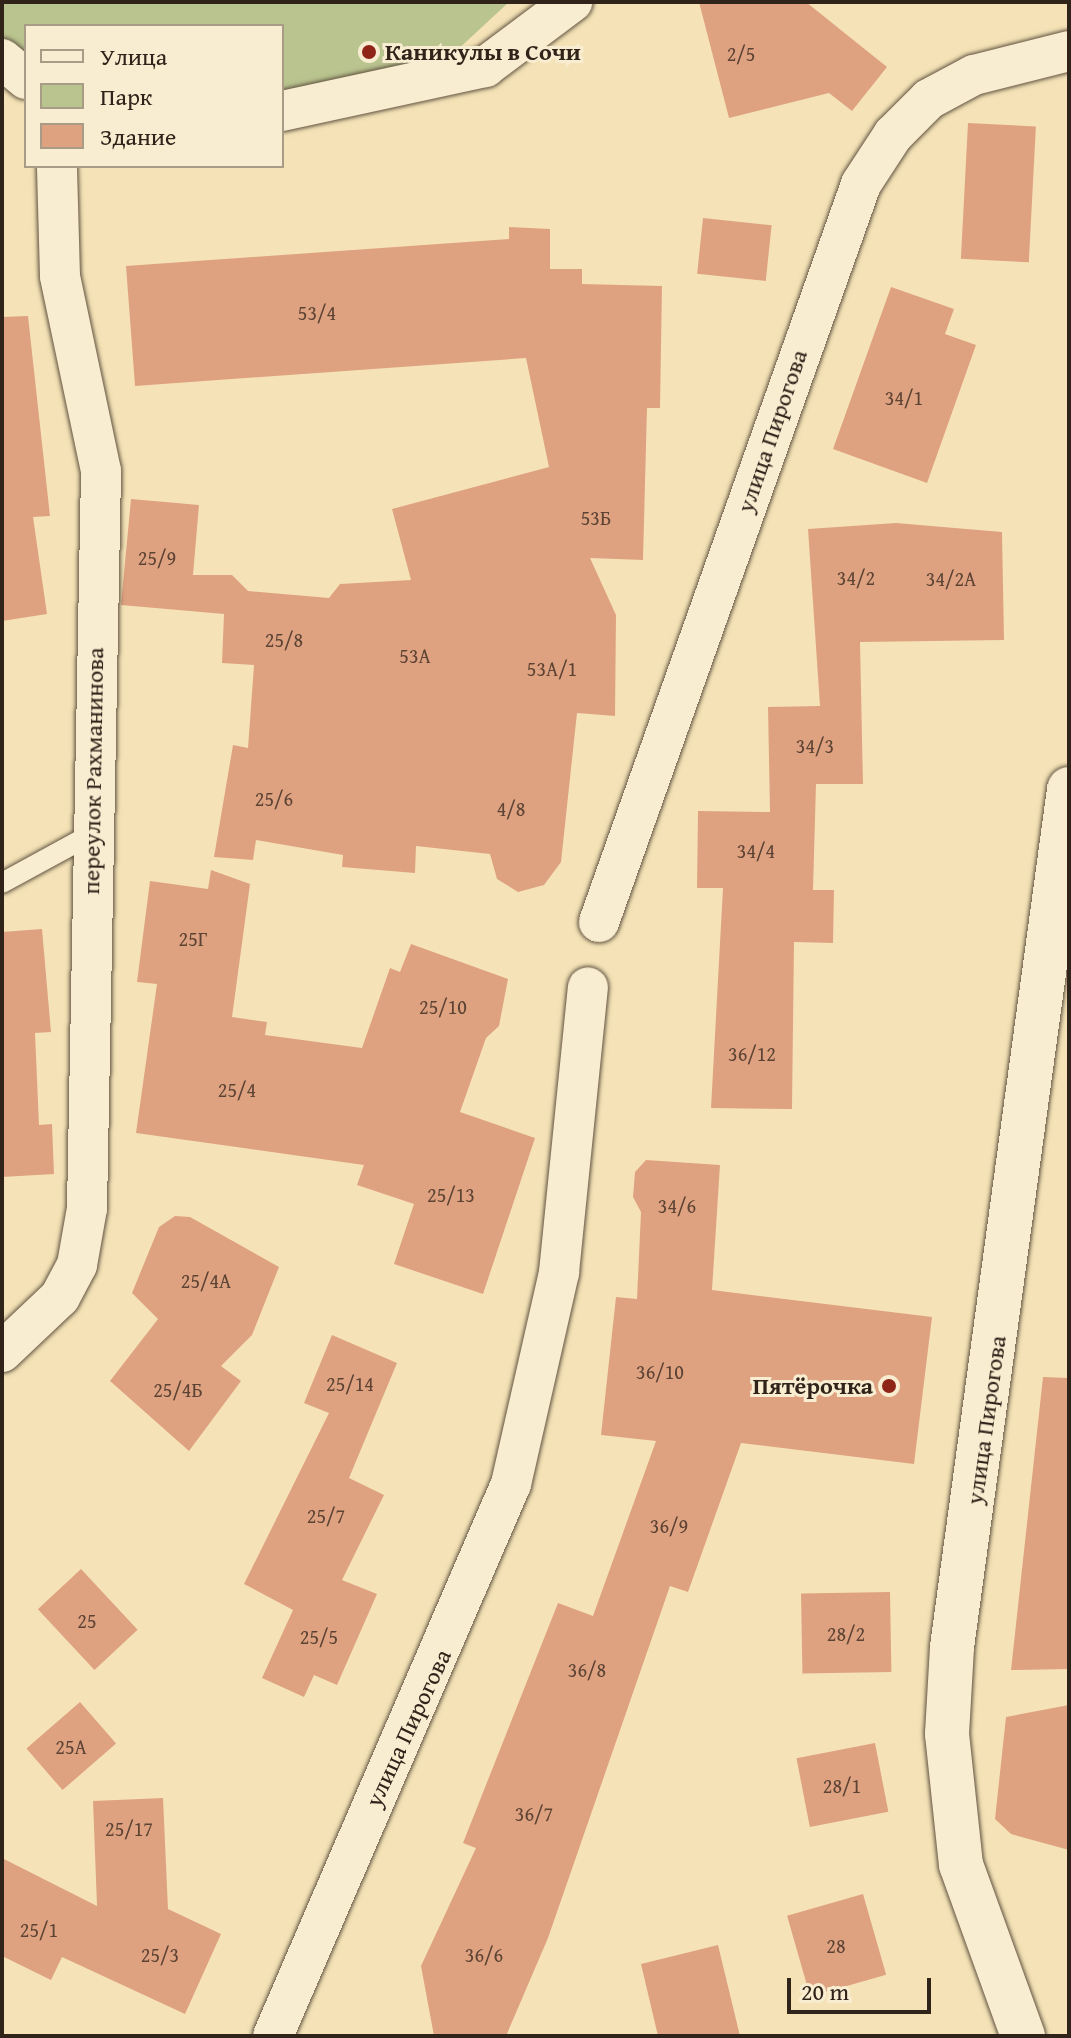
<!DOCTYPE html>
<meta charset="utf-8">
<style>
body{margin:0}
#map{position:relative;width:1071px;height:2038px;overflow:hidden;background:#f5e3b7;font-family:"Gentium Book Plus",serif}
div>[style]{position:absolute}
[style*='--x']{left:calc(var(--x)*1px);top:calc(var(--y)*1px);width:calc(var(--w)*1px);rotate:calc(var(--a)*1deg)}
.green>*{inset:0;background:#bac48f}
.building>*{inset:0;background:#dfa281;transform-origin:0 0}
.roads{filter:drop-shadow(0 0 2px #615341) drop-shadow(0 0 2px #615341)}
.lane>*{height:20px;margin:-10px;padding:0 10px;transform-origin:10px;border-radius:10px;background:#f8edd0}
.street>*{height:40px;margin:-20px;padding:0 20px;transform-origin:20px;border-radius:20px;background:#f8edd0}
.secondary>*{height:44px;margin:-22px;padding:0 22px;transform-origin:22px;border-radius:22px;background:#f8edd0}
.dots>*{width:22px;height:22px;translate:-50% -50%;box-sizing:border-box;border:4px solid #f8edd0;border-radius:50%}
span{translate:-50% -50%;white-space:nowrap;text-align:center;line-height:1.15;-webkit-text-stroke:6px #f8edd0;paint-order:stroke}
.number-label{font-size:20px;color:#5c4334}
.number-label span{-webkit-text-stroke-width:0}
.poi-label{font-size:24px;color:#30231a;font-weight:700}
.left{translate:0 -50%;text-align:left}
.right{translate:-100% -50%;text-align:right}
.street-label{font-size:24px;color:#30231a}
.frame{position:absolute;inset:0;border:4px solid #30231a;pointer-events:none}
.legend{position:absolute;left:24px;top:24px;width:260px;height:144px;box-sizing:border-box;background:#f8edd0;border:2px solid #a89c87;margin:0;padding:10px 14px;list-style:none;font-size:24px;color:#30231a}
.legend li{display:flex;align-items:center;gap:16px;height:40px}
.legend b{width:40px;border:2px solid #a89c87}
.scale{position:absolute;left:787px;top:1978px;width:144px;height:36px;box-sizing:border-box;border:4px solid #30231a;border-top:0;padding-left:10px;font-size:24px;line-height:28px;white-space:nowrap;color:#30231a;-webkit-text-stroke:6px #f8edd0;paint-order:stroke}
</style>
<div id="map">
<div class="green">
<i style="clip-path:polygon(2px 2px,509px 2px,440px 66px,282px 102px,282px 26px,26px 26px,26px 63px,2px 41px)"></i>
</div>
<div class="building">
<i style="clip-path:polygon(699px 2px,806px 2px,887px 67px,852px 111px,829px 93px,729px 118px)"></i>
<i style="left:968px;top:123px;width:68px;height:136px;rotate:3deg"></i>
<i style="left:703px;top:218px;width:69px;height:56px;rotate:6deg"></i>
<i style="clip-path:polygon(509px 227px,550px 229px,550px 269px,582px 269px,582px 284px,662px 286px,660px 408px,647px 408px,643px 560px,590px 558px,616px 615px,615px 716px,577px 713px,561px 862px,544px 885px,518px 892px,497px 879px,490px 854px,416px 846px,415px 873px,342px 867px,343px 855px,256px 840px,253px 860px,214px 857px,233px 745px,248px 748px,254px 665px,222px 663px,224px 614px,121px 605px,131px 499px,199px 505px,193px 575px,232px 575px,248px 591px,329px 598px,340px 584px,411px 580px,392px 509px,549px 467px,526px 358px,135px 386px,126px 266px,509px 239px)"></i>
<i style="clip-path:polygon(891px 287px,954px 309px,945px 334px,976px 345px,927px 483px,833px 449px)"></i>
<i style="clip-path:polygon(28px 316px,50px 516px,33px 517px,47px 614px,2px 621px,2px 317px)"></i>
<i style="clip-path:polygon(896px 523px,1002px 532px,1004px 640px,860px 642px,863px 784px,816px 784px,813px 890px,834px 890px,833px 943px,794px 942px,792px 1109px,711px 1108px,723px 888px,697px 888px,698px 811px,770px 812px,768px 707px,820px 706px,808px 529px)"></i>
<i style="clip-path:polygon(211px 870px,250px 884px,232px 1017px,267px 1022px,265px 1035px,362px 1048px,390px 968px,400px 972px,411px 944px,508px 979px,499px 1026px,486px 1038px,460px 1112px,535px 1138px,483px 1294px,394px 1264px,414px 1204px,357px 1185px,364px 1165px,136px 1133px,157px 984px,137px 982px,150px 881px,208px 889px)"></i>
<i style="clip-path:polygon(42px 929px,51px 1032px,35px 1033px,39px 1125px,52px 1124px,54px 1174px,2px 1177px,2px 932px)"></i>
<i style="clip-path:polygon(646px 1160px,720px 1165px,712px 1290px,932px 1317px,914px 1464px,741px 1443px,688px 1592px,670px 1586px,548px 1938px,506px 2036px,434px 2036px,421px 1966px,476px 1848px,463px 1843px,558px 1603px,593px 1616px,656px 1441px,601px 1435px,616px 1297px,637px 1299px,641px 1212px,633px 1197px,635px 1172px)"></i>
<i style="clip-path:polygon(175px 1216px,190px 1217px,279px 1267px,252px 1335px,221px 1366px,241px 1381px,189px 1451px,110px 1381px,158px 1319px,132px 1293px,159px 1227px)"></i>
<i style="clip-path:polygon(332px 1335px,397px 1363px,349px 1478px,384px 1495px,342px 1580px,377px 1594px,337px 1685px,314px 1675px,304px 1697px,262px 1678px,293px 1610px,244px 1584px,329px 1413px,304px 1403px)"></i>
<i style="clip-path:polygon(1043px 1377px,1069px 1378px,1069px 1669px,1011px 1670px)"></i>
<i style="left:81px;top:1569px;width:83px;height:59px;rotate:47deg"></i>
<i style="left:890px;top:1592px;width:80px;height:89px;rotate:89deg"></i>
<i style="left:80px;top:1702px;width:55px;height:71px;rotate:49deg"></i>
<i style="clip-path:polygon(1069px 1705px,1069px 1850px,1011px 1834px,995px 1819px,1006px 1717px)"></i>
<i style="left:875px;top:1743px;width:70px;height:80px;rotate:79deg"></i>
<i style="clip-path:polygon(163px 1798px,168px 1909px,221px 1934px,185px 2014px,62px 1957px,51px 1980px,2px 1956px,2px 1858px,97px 1906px,93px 1801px)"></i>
<i style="left:863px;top:1894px;width:84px;height:79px;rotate:74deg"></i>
<i style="clip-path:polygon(718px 1945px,740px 2036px,658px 2036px,641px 1964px)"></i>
</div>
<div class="roads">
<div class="lane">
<i style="--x:2;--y:883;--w:102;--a:-28.6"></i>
</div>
<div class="street">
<i style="--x:2;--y:59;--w:31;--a:40"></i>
<i style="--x:282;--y:111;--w:208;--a:-12.2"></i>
<i style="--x:485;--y:67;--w:109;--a:-36.8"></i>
<i style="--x:599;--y:922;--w:783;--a:-70.45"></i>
<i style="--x:861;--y:184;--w:59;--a:-56.9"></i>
<i style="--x:893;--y:135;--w:51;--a:-45"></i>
<i style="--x:929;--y:99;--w:51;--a:-28.1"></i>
<i style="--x:974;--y:75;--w:98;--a:-14.2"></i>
<i style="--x:2;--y:1352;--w:80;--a:-43.5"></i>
<i style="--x:60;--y:1297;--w:36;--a:-62"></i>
<i style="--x:77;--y:1265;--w:58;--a:-80"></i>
<i style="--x:87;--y:1208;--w:737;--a:-88.91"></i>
<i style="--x:101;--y:471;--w:199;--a:-101.9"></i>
<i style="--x:60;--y:276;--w:110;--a:-91.6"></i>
<i style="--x:273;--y:2036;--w:601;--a:-66.68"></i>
<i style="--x:511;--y:1484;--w:217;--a:-77.2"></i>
<i style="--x:559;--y:1272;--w:286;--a:-84.2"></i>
</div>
<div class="secondary">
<i style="--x:1023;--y:2036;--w:182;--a:-109.9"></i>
<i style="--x:961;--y:1865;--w:132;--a:-96.1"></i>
<i style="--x:947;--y:1734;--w:87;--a:-86.7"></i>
<i style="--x:952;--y:1647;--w:866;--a:-82.23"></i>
</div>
</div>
<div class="dots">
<i style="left:369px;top:52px;background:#8f2418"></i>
<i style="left:889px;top:1386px;background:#8f2418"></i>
</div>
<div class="number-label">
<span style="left:741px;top:53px">2/5</span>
<span style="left:317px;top:312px">53/4</span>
<span style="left:904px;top:397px">34/1</span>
<span style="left:596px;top:517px">53Б</span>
<span style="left:157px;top:557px">25/9</span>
<span style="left:856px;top:577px">34/2</span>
<span style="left:951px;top:578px">34/2А</span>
<span style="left:284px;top:639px">25/8</span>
<span style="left:415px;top:655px">53А</span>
<span style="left:552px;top:668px">53А/1</span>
<span style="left:815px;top:745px">34/3</span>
<span style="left:274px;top:798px">25/6</span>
<span style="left:511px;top:808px">4/8</span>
<span style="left:756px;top:850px">34/4</span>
<span style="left:193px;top:938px">25Г</span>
<span style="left:443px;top:1006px">25/10</span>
<span style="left:752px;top:1053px">36/12</span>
<span style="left:237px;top:1089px">25/4</span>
<span style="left:451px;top:1194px">25/13</span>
<span style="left:677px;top:1205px">34/6</span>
<span style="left:206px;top:1280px">25/4А</span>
<span style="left:660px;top:1371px">36/10</span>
<span style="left:350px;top:1383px">25/14</span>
<span style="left:178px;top:1389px">25/4Б</span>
<span style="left:326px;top:1515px">25/7</span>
<span style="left:669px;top:1525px">36/9</span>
<span style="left:87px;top:1620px">25</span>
<span style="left:846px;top:1633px">28/2</span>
<span style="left:319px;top:1636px">25/5</span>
<span style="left:587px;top:1669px">36/8</span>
<span style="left:71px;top:1746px">25А</span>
<span style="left:842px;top:1785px">28/1</span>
<span style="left:534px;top:1813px">36/7</span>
<span style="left:129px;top:1828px">25/17</span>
<span style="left:39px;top:1929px">25/1</span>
<span style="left:836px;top:1945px">28</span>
<span style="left:160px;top:1954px">25/3</span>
<span style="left:484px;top:1954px">36/6</span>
</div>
<div class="poi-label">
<span class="left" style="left:385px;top:52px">Каникулы в Сочи</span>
<span class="right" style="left:873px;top:1386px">Пятёрочка</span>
</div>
<div class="street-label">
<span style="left:772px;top:431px;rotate:-71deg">улица Пирогова</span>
<span style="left:93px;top:771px;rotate:-89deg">переулок Рахманинова</span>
<span style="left:986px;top:1420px;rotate:-82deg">улица Пирогова</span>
<span style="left:408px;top:1728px;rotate:-65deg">улица Пирогова</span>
</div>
<div class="frame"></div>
<ul class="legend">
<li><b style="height:10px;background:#f8edd0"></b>Улица</li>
<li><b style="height:22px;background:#bac48f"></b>Парк</li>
<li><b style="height:22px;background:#dfa281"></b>Здание</li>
</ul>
<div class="scale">20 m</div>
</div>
